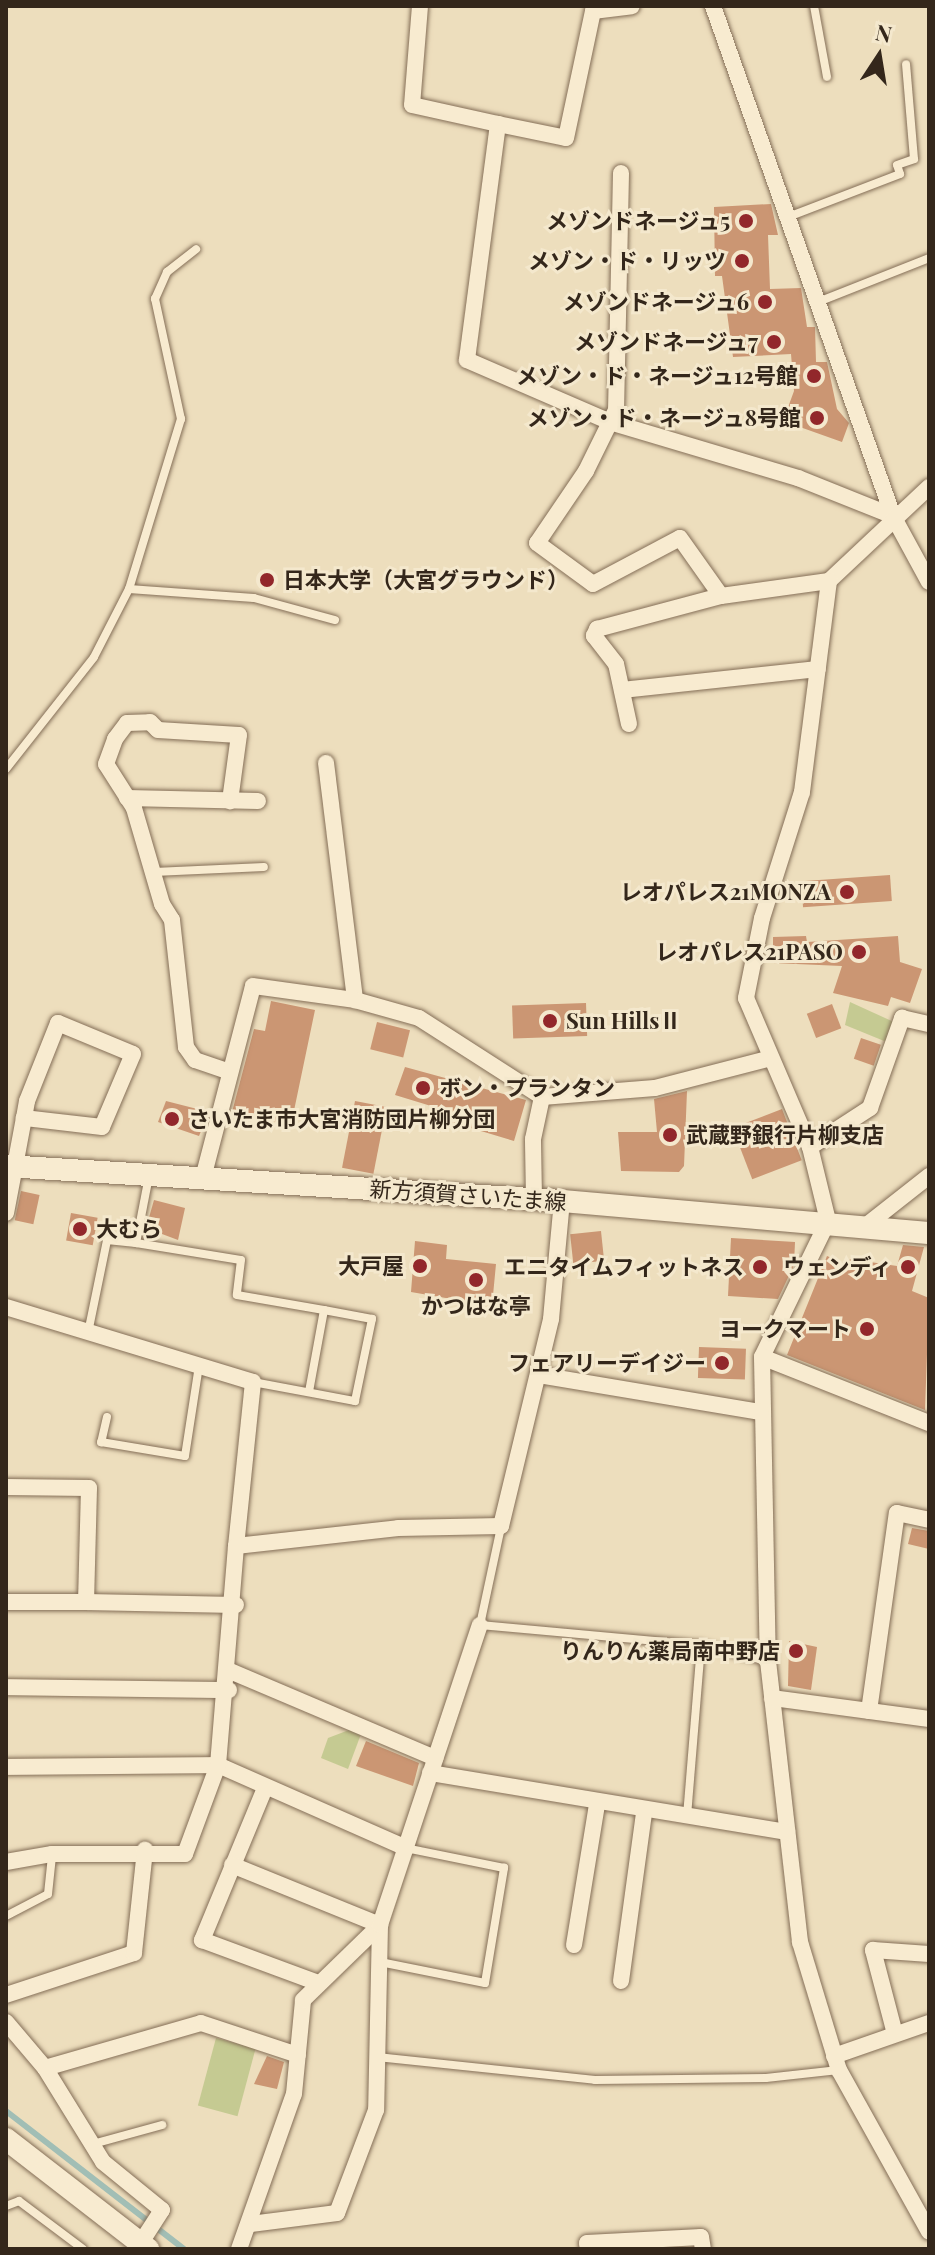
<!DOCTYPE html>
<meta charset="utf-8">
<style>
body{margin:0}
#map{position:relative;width:935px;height:2255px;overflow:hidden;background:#eddebd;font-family:"Playfair Display","Noto Sans JP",serif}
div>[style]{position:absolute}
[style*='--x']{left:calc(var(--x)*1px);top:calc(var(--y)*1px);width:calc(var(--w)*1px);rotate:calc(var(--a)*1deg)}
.green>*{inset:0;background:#c5ca92;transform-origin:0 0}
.stream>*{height:6px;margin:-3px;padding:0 3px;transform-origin:3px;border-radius:3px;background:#a1beb5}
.building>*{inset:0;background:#cb9673;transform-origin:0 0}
.roads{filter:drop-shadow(0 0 2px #846e57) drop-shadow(0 0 2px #846e57)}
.lane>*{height:8px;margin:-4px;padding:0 4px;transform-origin:4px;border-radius:4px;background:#f8ebd0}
.street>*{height:16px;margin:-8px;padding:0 8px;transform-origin:8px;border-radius:8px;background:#f8ebd0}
.secondary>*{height:22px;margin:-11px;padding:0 11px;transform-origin:11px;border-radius:11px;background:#f8ebd0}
.dots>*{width:22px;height:22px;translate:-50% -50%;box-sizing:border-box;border:4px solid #f4e8cd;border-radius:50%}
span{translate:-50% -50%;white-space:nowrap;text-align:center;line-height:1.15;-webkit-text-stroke:6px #f4e8cd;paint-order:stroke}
.poi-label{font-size:22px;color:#34271b;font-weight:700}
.right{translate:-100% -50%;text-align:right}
.left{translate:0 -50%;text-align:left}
.street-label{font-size:22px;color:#34271b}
.frame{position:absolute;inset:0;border:8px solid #34271b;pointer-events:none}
.north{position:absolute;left:839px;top:16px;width:80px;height:80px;-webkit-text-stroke:6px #f4e8cd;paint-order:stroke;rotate:12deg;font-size:22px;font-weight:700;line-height:32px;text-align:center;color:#34271b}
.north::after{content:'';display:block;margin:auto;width:28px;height:36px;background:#34271b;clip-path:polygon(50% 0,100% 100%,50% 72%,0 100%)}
</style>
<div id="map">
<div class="green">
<i style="clip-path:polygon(850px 1002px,896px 1023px,889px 1043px,845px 1025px)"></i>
<i style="clip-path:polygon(349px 1730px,361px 1734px,348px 1769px,321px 1758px,328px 1738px)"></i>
<i style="left:216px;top:2038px;width:41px;height:70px;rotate:15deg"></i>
</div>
<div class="stream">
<i style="--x:6;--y:2111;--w:225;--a:37.8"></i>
</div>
<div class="building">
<i style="clip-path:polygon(771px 204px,778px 235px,768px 235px,770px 289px,801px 288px,807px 327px,815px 327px,816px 362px,827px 362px,837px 409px,849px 423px,842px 442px,783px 421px,794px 391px,791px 354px,733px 357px,722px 276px,715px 276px,714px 207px)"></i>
<i style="left:890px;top:875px;width:26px;height:89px;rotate:86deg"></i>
<i style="clip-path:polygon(806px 936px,807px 942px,898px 936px,900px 962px,922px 969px,910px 1003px,891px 997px,888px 1006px,833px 993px,842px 966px,773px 963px,773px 937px)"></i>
<i style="clip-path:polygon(271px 1001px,315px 1010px,291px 1125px,232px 1112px,254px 1029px,265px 1031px)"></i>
<i style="left:586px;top:1003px;width:33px;height:74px;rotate:88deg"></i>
<i style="left:832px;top:1004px;width:26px;height:27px;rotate:69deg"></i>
<i style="left:377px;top:1022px;width:34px;height:28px;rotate:14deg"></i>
<i style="left:861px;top:1038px;width:21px;height:22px;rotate:19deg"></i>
<i style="clip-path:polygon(405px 1067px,526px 1100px,514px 1141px,451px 1122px,454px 1113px,395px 1095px)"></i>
<i style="clip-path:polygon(687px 1091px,684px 1166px,679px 1172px,621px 1171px,618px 1132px,657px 1132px,654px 1099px)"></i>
<i style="clip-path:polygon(166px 1101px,209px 1112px,199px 1136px,158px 1122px)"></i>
<i style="left:355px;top:1101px;width:32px;height:68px;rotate:11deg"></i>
<i style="left:782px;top:1109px;width:55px;height:53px;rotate:69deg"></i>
<i style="left:21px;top:1191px;width:19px;height:30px;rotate:12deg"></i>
<i style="clip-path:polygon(154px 1200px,185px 1208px,178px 1240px,146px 1228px)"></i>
<i style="left:71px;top:1213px;width:27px;height:28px;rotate:10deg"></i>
<i style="left:601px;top:1231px;width:30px;height:31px;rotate:84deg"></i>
<i style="clip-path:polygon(731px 1238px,795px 1242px,794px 1265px,778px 1299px,728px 1296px)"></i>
<i style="clip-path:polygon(415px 1241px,447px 1245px,446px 1259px,496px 1264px,492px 1306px,411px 1292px)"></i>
<i style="clip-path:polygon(903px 1245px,924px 1247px,912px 1291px,929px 1298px,925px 1410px,787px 1355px,827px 1256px,848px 1265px,850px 1259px,897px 1266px)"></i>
<i style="left:699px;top:1347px;width:47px;height:31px;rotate:2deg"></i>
<i style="clip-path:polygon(912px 1528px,929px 1531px,929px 1549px,908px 1544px)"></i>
<i style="clip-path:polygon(789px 1641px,817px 1647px,811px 1690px,788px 1686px)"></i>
<i style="clip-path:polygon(366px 1741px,419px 1763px,413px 1786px,356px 1766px)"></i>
<i style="clip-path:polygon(267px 2056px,284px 2062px,277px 2089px,254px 2084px)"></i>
</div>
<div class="roads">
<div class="lane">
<i style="--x:814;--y:6;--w:72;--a:79.6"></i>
<i style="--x:788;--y:217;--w:120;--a:-21"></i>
<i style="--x:900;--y:174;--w:9;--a:-108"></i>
<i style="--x:897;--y:165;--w:18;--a:-19"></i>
<i style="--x:914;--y:159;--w:95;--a:-94.8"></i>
<i style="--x:818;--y:302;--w:119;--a:-21.6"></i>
<i style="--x:129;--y:589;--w:125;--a:4.1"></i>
<i style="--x:254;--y:598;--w:84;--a:15.2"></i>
<i style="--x:6;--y:769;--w:142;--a:-51.8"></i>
<i style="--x:94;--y:657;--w:76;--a:-62.8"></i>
<i style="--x:129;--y:589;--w:178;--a:-73"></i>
<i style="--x:181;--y:419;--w:123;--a:-102.2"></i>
<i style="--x:155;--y:299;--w:30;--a:-66"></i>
<i style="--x:167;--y:272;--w:37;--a:-38"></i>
<i style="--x:154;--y:872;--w:110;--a:-2.6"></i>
<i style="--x:136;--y:1243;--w:106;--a:9.2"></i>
<i style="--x:241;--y:1260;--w:35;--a:97"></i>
<i style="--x:237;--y:1295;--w:88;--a:9.8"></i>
<i style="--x:89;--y:1328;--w:90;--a:-78.4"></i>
<i style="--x:107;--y:1240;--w:29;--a:6"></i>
<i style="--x:136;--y:1243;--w:68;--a:-79"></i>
<i style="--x:253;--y:1382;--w:104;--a:10.6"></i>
<i style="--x:355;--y:1401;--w:84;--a:-78.3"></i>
<i style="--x:372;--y:1319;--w:49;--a:-169.4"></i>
<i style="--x:324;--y:1310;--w:83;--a:100.4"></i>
<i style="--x:107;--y:1417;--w:26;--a:103"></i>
<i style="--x:101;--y:1442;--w:85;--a:9.5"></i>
<i style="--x:185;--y:1456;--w:91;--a:-81.2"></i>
<i style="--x:501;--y:1527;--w:100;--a:102.1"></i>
<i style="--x:480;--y:1625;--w:222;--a:5.2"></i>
<i style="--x:701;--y:1645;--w:69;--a:13.4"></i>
<i style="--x:687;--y:1816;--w:172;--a:-85.3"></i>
<i style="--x:6;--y:1916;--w:47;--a:-27.6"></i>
<i style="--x:48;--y:1894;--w:39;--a:-84"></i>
<i style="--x:380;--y:1962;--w:107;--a:11.3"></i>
<i style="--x:485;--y:1983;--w:117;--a:-80.6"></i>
<i style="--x:504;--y:1868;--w:100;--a:-168.5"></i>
<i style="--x:377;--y:2057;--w:219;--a:6"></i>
<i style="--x:595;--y:2080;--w:171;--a:-0.7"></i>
<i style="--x:766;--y:2078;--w:73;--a:-6.3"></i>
<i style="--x:89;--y:2145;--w:76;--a:-15.3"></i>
<i style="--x:6;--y:2206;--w:14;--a:-21"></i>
<i style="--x:19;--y:2201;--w:80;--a:36.9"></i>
</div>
<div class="street">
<i style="--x:420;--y:6;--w:99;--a:94.6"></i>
<i style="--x:412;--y:105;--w:88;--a:12.5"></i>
<i style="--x:498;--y:124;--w:238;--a:97.5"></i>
<i style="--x:467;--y:360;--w:156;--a:23.4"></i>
<i style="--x:610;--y:422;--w:196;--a:16.6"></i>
<i style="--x:798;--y:478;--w:102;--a:21.8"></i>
<i style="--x:893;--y:516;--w:75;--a:61.4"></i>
<i style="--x:713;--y:6;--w:541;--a:70.56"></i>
<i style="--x:498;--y:124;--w:69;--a:11.6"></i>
<i style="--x:566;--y:138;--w:130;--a:-78"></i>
<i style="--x:593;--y:11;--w:39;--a:-7"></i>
<i style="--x:621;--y:173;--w:237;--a:91.2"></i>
<i style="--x:616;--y:410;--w:68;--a:116.2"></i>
<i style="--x:586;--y:471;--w:87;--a:124.2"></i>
<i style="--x:537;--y:543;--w:69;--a:36.2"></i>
<i style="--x:593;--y:584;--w:98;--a:-27.9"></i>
<i style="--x:680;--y:538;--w:71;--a:54.7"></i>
<i style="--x:929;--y:487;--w:137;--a:136.8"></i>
<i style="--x:829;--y:581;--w:213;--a:97.3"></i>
<i style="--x:802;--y:792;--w:132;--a:107.6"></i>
<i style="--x:762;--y:918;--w:82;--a:101.3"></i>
<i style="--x:746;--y:998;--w:162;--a:66.8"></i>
<i style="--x:810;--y:1147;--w:76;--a:76.3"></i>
<i style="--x:828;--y:1221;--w:151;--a:115.9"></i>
<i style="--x:762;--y:1357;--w:304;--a:88.9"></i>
<i style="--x:768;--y:1661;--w:283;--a:83.5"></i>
<i style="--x:800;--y:1942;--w:134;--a:73.1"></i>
<i style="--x:839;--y:2070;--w:185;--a:60.9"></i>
<i style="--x:622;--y:690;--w:197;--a:-6.1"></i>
<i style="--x:629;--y:724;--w:61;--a:-102.2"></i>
<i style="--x:616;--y:664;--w:36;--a:-128"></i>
<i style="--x:594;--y:636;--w:8;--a:-67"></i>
<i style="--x:597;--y:629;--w:128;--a:-14.9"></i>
<i style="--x:721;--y:596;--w:109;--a:-7.9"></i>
<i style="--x:326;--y:763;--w:239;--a:83"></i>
<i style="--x:355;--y:1000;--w:66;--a:15.7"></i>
<i style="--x:419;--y:1018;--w:146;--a:32.7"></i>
<i style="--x:542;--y:1097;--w:113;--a:-4.6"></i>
<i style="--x:655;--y:1088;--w:116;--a:-14.5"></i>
<i style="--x:127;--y:798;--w:131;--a:1.3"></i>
<i style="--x:230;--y:1072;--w:37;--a:-161"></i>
<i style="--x:195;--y:1060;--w:16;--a:-125"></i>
<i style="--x:186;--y:1047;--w:128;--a:-96.3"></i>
<i style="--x:172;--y:920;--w:19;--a:-122"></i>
<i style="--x:162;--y:904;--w:100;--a:-106.3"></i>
<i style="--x:134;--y:808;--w:52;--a:-122.5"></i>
<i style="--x:106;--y:764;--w:27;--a:-70"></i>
<i style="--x:115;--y:739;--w:20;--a:-53"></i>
<i style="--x:127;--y:723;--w:23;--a:-2"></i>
<i style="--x:150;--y:722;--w:11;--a:45"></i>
<i style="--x:158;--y:730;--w:81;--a:3.5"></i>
<i style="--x:239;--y:735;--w:67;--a:97.8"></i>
<i style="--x:810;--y:1147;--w:72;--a:-33"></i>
<i style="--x:870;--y:1108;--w:96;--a:-70.4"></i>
<i style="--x:902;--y:1018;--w:28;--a:13"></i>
<i style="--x:203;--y:1178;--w:198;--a:-75.4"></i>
<i style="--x:253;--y:986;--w:103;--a:7.8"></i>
<i style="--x:534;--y:1199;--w:60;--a:-91"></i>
<i style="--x:533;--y:1139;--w:43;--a:-77.9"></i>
<i style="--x:6;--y:1213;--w:48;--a:-79.2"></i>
<i style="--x:15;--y:1166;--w:49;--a:-79.4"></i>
<i style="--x:24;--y:1118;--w:17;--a:-80"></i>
<i style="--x:27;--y:1101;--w:84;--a:-68.3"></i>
<i style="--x:58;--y:1023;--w:81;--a:22.5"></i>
<i style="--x:133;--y:1054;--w:79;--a:113"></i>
<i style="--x:102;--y:1127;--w:79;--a:-173.4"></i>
<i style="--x:868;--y:1224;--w:78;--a:-38.2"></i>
<i style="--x:6;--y:1307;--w:258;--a:16.9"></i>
<i style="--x:253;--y:1382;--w:165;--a:95.9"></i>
<i style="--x:762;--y:1357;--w:180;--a:21.6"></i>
<i style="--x:539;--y:1375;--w:225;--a:9.5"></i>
<i style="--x:6;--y:1487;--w:83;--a:0.7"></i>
<i style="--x:89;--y:1488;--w:114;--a:91.5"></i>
<i style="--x:86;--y:1602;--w:150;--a:1.1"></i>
<i style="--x:6;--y:1602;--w:80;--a:0"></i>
<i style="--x:230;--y:1671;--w:223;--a:23"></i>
<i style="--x:6;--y:1687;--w:223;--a:0.8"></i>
<i style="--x:772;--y:1698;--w:158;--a:7.6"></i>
<i style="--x:869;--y:1711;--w:200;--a:-82"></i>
<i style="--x:897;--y:1513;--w:33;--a:12"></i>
<i style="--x:6;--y:1767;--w:212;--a:-0.5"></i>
<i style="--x:218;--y:1765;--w:206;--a:23.8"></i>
<i style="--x:430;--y:1773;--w:362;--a:9.4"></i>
<i style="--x:265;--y:1788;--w:165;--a:112.5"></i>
<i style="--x:202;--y:1940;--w:124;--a:20.3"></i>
<i style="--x:6;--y:1862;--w:47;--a:-9.9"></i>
<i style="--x:52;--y:1854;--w:133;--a:0"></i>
<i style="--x:185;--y:1854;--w:95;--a:-69.7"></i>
<i style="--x:218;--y:1765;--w:220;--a:-85.3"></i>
<i style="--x:236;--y:1546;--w:163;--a:-6.3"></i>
<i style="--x:398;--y:1528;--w:103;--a:-1.1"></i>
<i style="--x:501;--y:1526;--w:213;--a:-76.4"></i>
<i style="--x:551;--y:1319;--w:119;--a:-84.7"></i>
<i style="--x:232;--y:1865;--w:160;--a:22.1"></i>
<i style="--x:380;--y:1925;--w:185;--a:91.2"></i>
<i style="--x:376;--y:2110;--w:110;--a:110.7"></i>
<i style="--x:337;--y:2213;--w:87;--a:172.7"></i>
<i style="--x:574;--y:1945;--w:143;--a:-80.7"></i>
<i style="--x:621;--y:1981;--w:171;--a:-82.2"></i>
<i style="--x:6;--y:1995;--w:135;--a:-18.2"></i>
<i style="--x:134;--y:1953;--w:104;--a:-83.9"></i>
<i style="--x:6;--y:2022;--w:60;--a:49.7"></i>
<i style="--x:45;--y:2068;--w:162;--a:-16.1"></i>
<i style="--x:201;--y:2023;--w:102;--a:18.3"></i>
<i style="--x:895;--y:2034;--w:87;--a:-104.7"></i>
<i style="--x:873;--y:1950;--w:56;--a:4.1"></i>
<i style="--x:834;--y:2056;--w:101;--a:-19.2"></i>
<i style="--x:45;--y:2068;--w:110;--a:58.3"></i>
<i style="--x:103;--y:2162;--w:76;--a:39.1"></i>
<i style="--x:162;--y:2210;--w:40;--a:122.9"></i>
<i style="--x:239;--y:2249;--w:164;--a:-70.5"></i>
<i style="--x:294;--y:2094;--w:94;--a:-84.5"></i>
<i style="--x:303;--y:2000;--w:107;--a:-44.2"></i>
<i style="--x:380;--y:1925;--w:316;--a:-71.6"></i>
<i style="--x:588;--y:2249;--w:6;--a:-99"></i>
<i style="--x:587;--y:2243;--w:114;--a:-3"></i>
<i style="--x:701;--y:2237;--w:12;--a:81"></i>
</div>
<div class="secondary">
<i style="--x:6;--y:1166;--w:557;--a:3.6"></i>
<i style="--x:562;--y:1201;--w:368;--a:5"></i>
<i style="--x:6;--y:2139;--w:180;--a:37.8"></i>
</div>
</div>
<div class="dots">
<i style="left:746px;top:221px;background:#92272b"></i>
<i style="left:742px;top:261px;background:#92272b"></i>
<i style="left:765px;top:302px;background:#92272b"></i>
<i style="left:774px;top:342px;background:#92272b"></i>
<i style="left:814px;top:376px;background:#92272b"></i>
<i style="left:817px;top:418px;background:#92272b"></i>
<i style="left:267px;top:580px;background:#92272b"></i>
<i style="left:847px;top:892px;background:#92272b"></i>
<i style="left:859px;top:952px;background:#92272b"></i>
<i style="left:550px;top:1021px;background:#92272b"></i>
<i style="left:423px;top:1088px;background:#92272b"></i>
<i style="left:172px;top:1119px;background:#92272b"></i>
<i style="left:670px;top:1135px;background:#92272b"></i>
<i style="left:80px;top:1229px;background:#92272b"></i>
<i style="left:420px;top:1266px;background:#92272b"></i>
<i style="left:760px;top:1267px;background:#92272b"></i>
<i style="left:908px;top:1267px;background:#92272b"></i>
<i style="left:476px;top:1280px;background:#92272b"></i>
<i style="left:867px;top:1329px;background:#92272b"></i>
<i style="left:722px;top:1363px;background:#92272b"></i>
<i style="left:796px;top:1651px;background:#92272b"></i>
</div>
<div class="poi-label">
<span class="right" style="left:730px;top:221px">メゾンドネージュ5</span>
<span class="right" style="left:726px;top:261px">メゾン・ド・リッツ</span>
<span class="right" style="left:749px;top:302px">メゾンドネージュ6</span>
<span class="right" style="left:758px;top:342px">メゾンドネージュ7</span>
<span class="right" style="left:798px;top:376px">メゾン・ド・ネージュ12号館</span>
<span class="right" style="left:801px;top:418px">メゾン・ド・ネージュ8号館</span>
<span class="left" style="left:283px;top:580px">日本大学（大宮グラウンド）</span>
<span class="right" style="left:831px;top:892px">レオパレス21MONZA</span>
<span class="right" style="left:843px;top:952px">レオパレス21PASO</span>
<span class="left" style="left:566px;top:1021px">Sun HillsⅡ</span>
<span class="left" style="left:439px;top:1088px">ボン・プランタン</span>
<span class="left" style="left:188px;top:1119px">さいたま市大宮消防団片柳分団</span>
<span class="left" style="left:686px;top:1135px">武蔵野銀行片柳支店</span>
<span class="left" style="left:96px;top:1229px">大むら</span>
<span class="right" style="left:404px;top:1266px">大戸屋</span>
<span class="right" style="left:744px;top:1267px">エニタイムフィットネス</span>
<span class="right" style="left:892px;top:1267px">ウェンディ</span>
<span style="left:476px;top:1306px">かつはな亭</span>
<span class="right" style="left:851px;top:1329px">ヨークマート</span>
<span class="right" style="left:706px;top:1363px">フェアリーデイジー</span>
<span class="right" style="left:780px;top:1651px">りんりん薬局南中野店</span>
</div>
<div class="street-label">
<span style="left:468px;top:1195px;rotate:4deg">新方須賀さいたま線</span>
</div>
<div class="frame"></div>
<div class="north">N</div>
</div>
